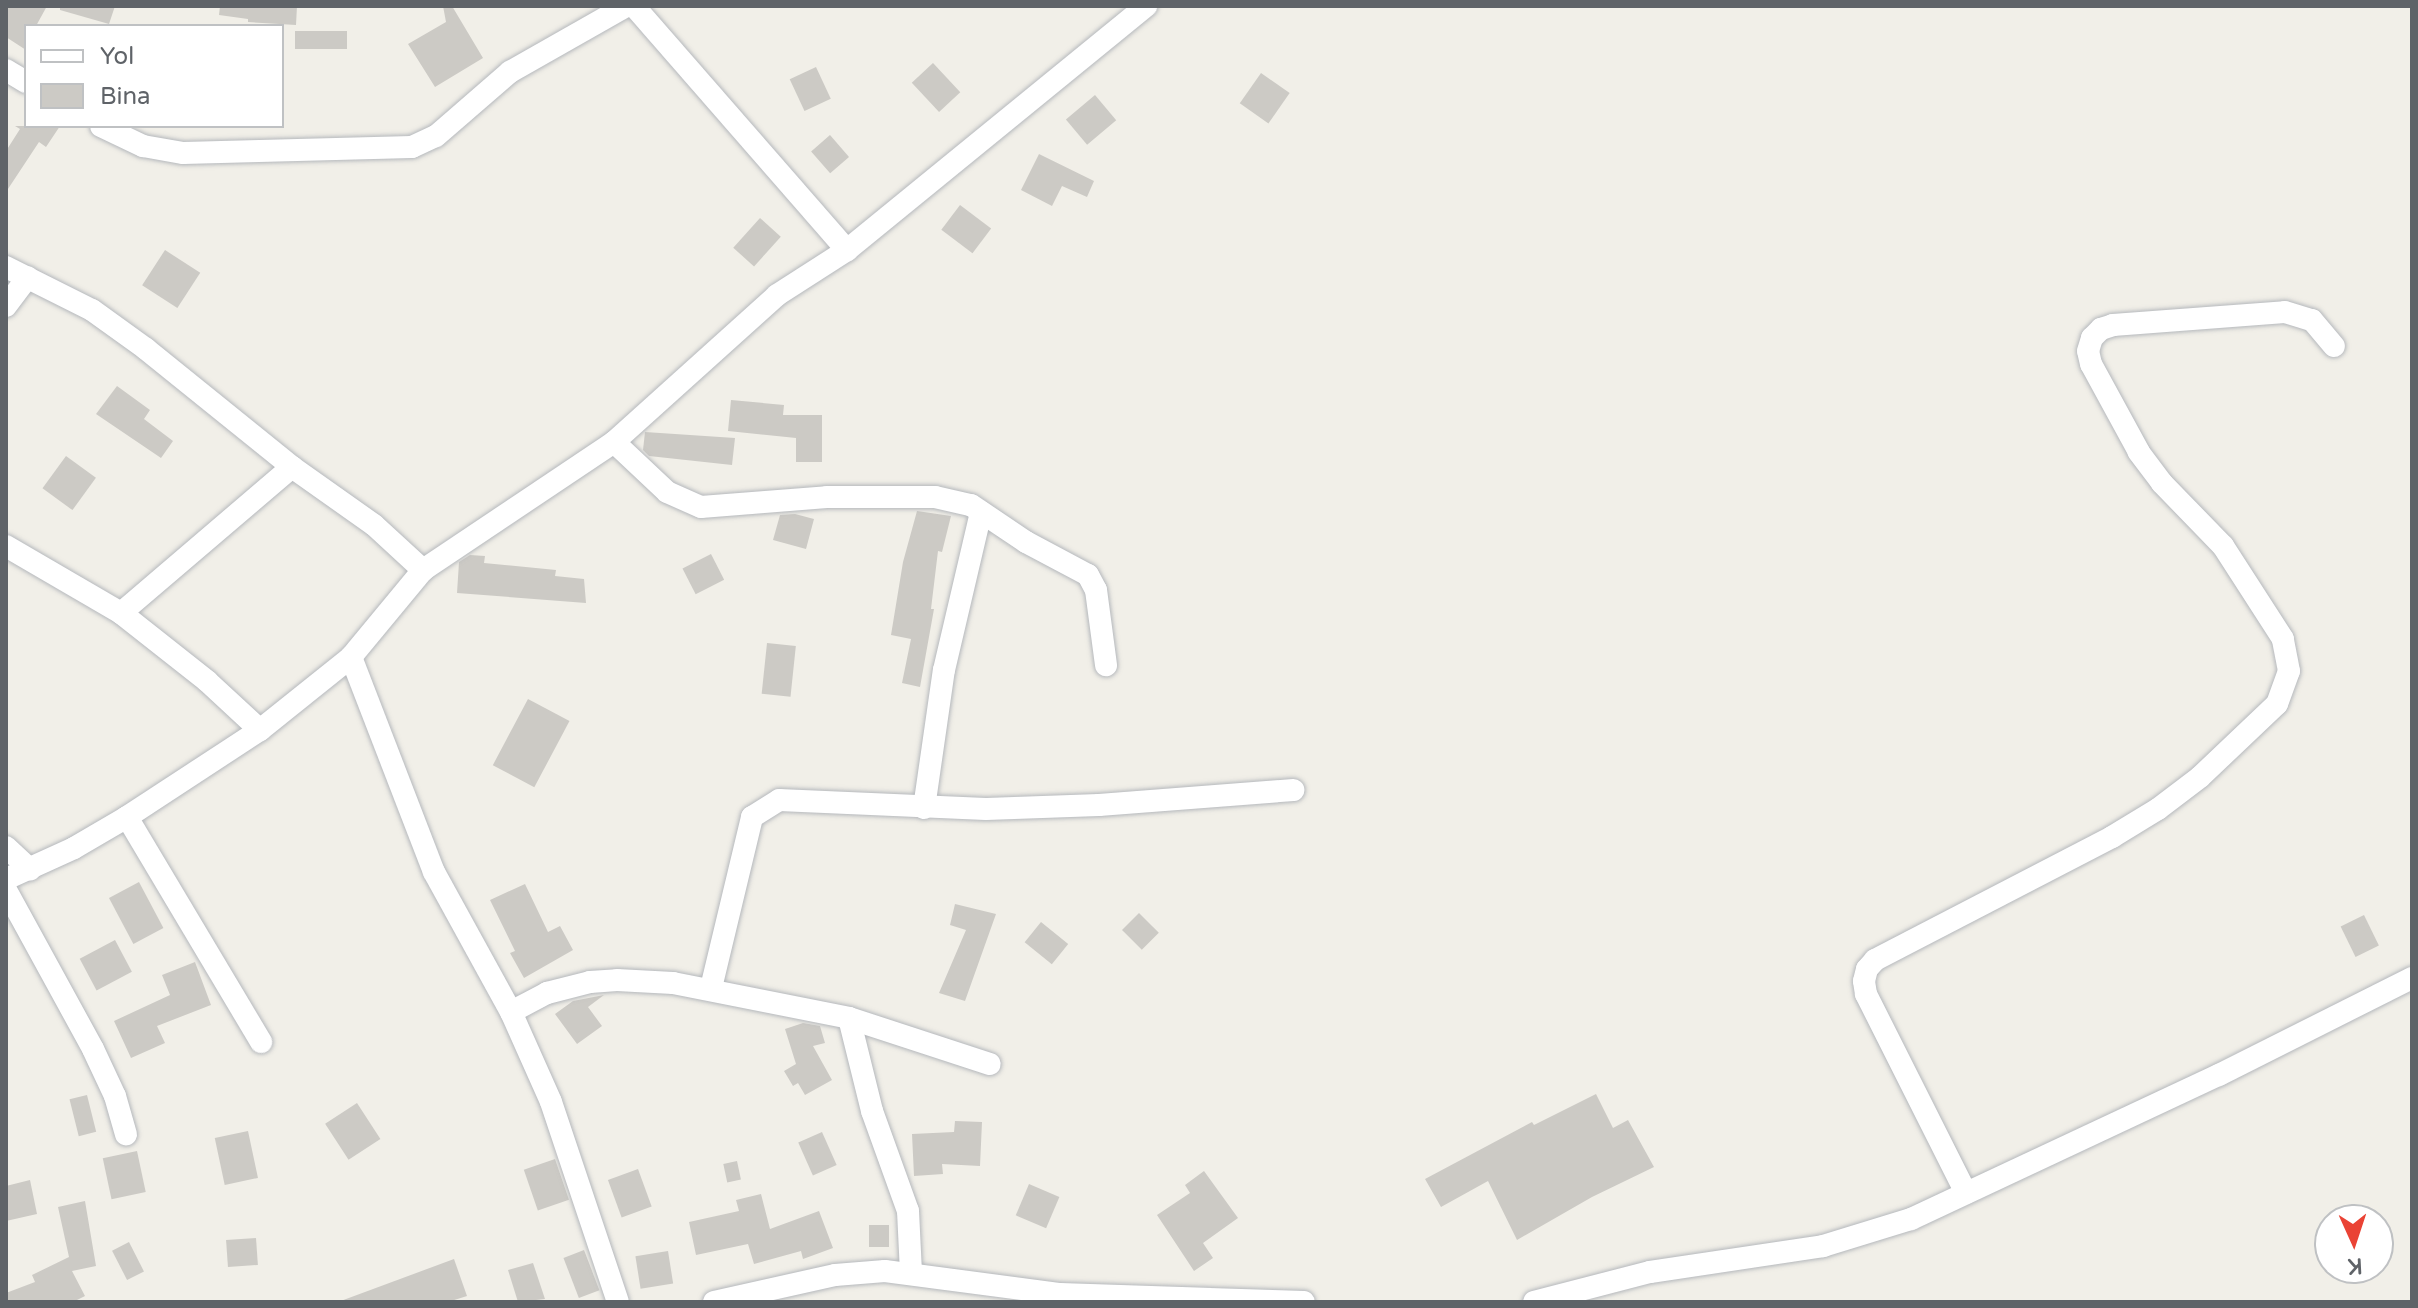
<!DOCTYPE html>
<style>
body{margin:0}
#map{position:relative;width:2418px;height:1308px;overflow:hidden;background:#f1efe8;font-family:"Varela Round",sans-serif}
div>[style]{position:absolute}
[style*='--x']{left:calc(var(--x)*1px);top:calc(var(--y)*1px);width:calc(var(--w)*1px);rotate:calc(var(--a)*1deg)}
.building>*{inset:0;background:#cccac5;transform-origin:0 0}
.roads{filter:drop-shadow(0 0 2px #b5b8bc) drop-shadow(0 0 2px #b5b8bc)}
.minor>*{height:22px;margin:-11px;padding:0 11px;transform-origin:11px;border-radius:11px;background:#fff}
span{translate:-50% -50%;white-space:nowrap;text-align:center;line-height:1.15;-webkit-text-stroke:8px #fff;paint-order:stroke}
.frame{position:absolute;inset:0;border:8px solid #5f6368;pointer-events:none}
.legend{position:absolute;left:24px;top:24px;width:260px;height:104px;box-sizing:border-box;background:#fff;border:2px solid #bfc1c3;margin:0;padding:10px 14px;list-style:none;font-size:24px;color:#5f6368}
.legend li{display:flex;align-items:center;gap:16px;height:40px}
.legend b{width:40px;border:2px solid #bfc1c3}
.north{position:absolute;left:2314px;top:1204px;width:80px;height:80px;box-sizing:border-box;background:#fff;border:2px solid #bfc1c3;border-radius:50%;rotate:177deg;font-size:22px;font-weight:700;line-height:32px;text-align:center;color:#5f6368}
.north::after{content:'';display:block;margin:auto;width:28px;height:36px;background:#ea4335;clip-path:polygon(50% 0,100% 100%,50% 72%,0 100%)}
</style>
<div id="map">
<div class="building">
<i style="clip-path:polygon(6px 6px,47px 6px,36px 26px,26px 26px,26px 50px,6px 37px)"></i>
<i style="clip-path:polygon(60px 6px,115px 6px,109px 24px,60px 10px)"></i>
<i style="clip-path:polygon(220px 6px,297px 6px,296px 25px,248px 22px,248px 19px,219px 15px)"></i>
<i style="clip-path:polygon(443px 6px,452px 6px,483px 58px,435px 87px,408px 44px,446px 22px)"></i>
<i style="left:295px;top:31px;width:52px;height:18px"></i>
<i style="left:933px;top:63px;width:40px;height:29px;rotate:47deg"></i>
<i style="left:816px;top:67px;width:35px;height:29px;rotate:65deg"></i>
<i style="left:1261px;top:73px;width:35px;height:37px;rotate:35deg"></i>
<i style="left:1095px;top:95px;width:33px;height:38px;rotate:50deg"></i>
<i style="clip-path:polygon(15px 126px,60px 126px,46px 147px,39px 142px,6px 192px,6px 151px,20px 129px)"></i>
<i style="left:830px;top:135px;width:29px;height:25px;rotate:49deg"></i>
<i style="clip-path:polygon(1039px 154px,1094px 181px,1087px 197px,1062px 186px,1052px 206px,1021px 190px)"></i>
<i style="left:960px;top:205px;width:39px;height:31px;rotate:37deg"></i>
<i style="left:760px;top:218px;width:28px;height:40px;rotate:42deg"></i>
<i style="left:165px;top:250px;width:42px;height:42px;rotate:33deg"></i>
<i style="clip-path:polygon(117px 386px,150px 410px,144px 419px,173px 441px,161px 458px,96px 414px)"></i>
<i style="clip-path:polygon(731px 400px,784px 405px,783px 415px,822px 415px,822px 462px,796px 462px,796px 438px,728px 431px)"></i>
<i style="clip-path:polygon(645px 432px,735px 438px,732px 465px,649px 456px,643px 450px)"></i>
<i style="left:66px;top:456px;width:37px;height:40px;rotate:36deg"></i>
<i style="clip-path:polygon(917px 511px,951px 516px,942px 552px,938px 551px,931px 609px,934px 609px,920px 687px,902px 683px,911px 639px,891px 635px,903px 562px)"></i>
<i style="clip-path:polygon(795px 514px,814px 519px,806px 549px,773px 540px,780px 515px)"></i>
<i style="left:711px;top:554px;width:29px;height:32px;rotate:63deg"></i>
<i style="clip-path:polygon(470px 555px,485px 556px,484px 563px,556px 570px,555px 576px,584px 579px,586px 603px,457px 593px,459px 562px)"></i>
<i style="left:767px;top:643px;width:29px;height:51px;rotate:6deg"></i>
<i style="left:528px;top:699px;width:47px;height:75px;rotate:28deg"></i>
<i style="left:139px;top:882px;width:52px;height:34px;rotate:62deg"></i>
<i style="clip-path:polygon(525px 884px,548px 932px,560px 926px,573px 950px,524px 978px,510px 953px,515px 951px,490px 900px)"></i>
<i style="clip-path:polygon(955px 904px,996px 914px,965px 1001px,939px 993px,966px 930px,950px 925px)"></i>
<i style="left:1139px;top:913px;width:28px;height:24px;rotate:45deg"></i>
<i style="left:2364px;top:915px;width:34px;height:26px;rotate:64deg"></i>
<i style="left:1041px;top:922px;width:35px;height:26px;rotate:39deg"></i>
<i style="left:115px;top:940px;width:36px;height:40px;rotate:62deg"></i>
<i style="clip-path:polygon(195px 962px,211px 1005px,157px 1026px,165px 1043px,131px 1058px,114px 1021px,170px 995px,162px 975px)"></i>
<i style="clip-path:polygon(604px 995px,588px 1007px,602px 1026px,577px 1044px,555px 1014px,573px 1001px)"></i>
<i style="clip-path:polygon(803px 1023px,820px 1026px,825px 1043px,813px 1046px,832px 1080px,805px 1095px,798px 1083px,793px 1086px,784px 1071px,796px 1064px,785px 1029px)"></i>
<i style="clip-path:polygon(1596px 1094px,1613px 1128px,1628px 1120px,1654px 1167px,1592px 1197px,1517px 1240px,1488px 1181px,1441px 1207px,1425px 1179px,1532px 1122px,1534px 1125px)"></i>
<i style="left:87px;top:1095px;width:38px;height:18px;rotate:76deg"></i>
<i style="left:357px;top:1103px;width:43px;height:38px;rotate:57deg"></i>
<i style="clip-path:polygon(955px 1121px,982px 1122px,980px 1166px,942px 1164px,943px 1174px,914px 1176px,912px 1134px,954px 1132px)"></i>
<i style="left:248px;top:1131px;width:48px;height:34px;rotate:78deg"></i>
<i style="left:822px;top:1132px;width:36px;height:26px;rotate:66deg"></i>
<i style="left:137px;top:1151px;width:42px;height:35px;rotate:78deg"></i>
<i style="left:555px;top:1159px;width:43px;height:33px;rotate:71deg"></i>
<i style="left:737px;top:1161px;width:19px;height:14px;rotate:78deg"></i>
<i style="left:638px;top:1169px;width:40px;height:32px;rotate:70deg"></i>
<i style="clip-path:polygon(1204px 1171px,1238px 1218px,1203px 1243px,1213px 1258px,1194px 1271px,1157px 1215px,1190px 1193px,1185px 1185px)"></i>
<i style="clip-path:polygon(30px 1180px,37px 1214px,6px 1221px,6px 1186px)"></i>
<i style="left:1029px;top:1184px;width:33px;height:34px;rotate:23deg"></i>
<i style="clip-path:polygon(761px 1194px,770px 1229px,819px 1211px,833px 1248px,803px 1259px,801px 1251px,754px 1264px,748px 1244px,696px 1255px,689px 1222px,739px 1211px,736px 1200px)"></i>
<i style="clip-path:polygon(85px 1201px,96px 1266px,72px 1271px,85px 1296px,73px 1302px,6px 1302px,6px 1293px,35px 1282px,32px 1275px,69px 1257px,58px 1207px)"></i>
<i style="left:869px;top:1225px;width:20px;height:22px"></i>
<i style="left:256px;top:1238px;width:27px;height:30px;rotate:86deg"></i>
<i style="left:129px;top:1242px;width:33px;height:19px;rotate:63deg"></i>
<i style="left:584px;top:1250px;width:43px;height:22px;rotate:69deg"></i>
<i style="left:668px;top:1251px;width:33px;height:33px;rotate:81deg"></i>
<i style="clip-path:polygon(454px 1259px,467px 1296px,448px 1302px,338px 1302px)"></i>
<i style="clip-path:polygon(533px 1263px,545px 1299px,518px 1302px,508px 1270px)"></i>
</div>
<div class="roads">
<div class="minor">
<i style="--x:634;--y:6;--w:324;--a:48.9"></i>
<i style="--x:6;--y:70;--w:23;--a:31"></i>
<i style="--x:101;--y:126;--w:47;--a:25.5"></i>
<i style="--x:143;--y:146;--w:41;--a:9.9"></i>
<i style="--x:183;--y:153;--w:229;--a:-1.5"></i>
<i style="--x:412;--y:147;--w:26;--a:-25"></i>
<i style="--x:436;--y:136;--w:98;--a:-40.9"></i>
<i style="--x:510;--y:72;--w:133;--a:-29.6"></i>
<i style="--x:6;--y:267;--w:96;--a:26.6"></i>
<i style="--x:92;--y:310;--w:67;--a:35.8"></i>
<i style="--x:146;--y:349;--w:188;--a:38.9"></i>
<i style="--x:292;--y:467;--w:100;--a:35.3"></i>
<i style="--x:374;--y:525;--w:67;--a:42.6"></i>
<i style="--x:6;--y:306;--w:36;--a:-53"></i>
<i style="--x:614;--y:442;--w:73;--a:43.3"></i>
<i style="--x:667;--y:492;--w:37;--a:24"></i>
<i style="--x:701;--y:507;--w:126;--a:-4.5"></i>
<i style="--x:827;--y:497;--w:108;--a:0"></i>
<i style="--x:935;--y:497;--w:37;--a:13"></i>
<i style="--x:971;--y:505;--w:66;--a:33.9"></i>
<i style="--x:1026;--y:542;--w:70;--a:28"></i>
<i style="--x:1088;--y:575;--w:17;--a:62"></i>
<i style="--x:1096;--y:590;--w:76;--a:82.4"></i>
<i style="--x:6;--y:546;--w:133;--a:30.2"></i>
<i style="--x:121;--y:613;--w:110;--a:38.3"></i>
<i style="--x:207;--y:681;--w:72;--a:42.8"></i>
<i style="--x:121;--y:613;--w:225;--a:-40.5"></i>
<i style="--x:351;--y:657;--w:230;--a:68.9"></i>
<i style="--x:434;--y:872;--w:160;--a:61.2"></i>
<i style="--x:511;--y:1012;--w:98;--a:66"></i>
<i style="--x:551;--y:1102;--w:211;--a:71.5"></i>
<i style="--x:924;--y:808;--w:139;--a:-81.8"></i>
<i style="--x:944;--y:670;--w:162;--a:-76.8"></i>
<i style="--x:127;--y:817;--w:262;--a:59.2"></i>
<i style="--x:6;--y:847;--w:33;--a:43"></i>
<i style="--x:6;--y:879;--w:75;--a:-24.5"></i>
<i style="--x:74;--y:848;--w:61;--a:-30.3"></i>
<i style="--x:127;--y:817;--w:159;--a:-33.2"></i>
<i style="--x:260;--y:730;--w:117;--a:-38.7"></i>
<i style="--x:351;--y:657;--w:113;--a:-50.4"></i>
<i style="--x:423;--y:570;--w:230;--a:-33.8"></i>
<i style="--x:614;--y:442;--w:219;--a:-42"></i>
<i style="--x:777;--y:295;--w:83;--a:-32.7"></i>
<i style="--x:847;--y:250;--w:386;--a:-39.2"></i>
<i style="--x:6;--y:890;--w:181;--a:61.3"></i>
<i style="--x:93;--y:1049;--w:52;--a:64.9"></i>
<i style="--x:115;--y:1096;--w:40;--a:74"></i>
<i style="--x:711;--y:988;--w:176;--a:-76.5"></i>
<i style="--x:752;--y:817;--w:32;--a:-32"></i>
<i style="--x:779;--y:800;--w:207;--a:2.5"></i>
<i style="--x:986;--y:809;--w:113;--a:-2"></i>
<i style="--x:1099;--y:805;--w:195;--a:-4.4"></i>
<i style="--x:511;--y:1012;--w:41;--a:-27.8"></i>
<i style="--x:547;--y:993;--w:44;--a:-14.3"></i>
<i style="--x:590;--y:982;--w:27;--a:-4"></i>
<i style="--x:617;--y:980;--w:56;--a:3.1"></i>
<i style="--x:673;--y:983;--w:179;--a:11.2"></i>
<i style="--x:849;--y:1018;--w:148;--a:18.1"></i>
<i style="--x:849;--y:1018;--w:96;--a:76.1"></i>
<i style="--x:872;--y:1111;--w:106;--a:70.2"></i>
<i style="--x:908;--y:1211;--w:62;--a:87.2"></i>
<i style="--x:1966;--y:1193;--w:223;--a:-116.7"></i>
<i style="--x:1866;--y:994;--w:13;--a:-99"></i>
<i style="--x:1864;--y:981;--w:12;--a:-76"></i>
<i style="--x:1867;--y:969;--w:12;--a:-48"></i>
<i style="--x:1875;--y:960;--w:267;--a:-27.4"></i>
<i style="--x:2112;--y:837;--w:54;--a:-31.3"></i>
<i style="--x:2158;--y:809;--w:53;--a:-37.3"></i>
<i style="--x:2200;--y:777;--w:106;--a:-43.5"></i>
<i style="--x:2277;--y:704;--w:35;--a:-70"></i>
<i style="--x:2289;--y:671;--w:33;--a:-101"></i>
<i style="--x:2283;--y:639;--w:111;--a:-122.8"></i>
<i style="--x:2223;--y:546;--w:88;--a:-134.1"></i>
<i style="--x:2162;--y:483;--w:39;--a:-127"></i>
<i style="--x:2139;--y:452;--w:100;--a:-118.6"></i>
<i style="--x:2091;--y:364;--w:13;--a:-103"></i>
<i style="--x:2088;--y:351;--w:14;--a:-73"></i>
<i style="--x:2092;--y:338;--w:13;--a:-45"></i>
<i style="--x:2101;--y:329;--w:13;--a:-18"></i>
<i style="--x:2113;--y:325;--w:172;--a:-4.3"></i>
<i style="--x:2285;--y:312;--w:28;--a:17"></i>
<i style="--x:2312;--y:320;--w:34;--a:50"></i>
<i style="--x:714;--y:1302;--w:124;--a:-12.6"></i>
<i style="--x:835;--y:1275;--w:50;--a:-4.6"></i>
<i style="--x:885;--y:1271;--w:177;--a:7.5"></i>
<i style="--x:1060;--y:1294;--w:244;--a:1.9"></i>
<i style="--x:1534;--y:1302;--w:120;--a:-14.5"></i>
<i style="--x:1650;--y:1272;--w:175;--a:-8.5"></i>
<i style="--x:1823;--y:1246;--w:92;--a:-17.1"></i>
<i style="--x:1911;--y:1219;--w:340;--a:-25.1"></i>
<i style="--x:2219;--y:1075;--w:216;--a:-26.7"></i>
</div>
</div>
<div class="frame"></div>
<ul class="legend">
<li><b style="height:10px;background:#fff"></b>Yol</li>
<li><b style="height:22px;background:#cccac5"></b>Bina</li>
</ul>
<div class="north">K</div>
</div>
